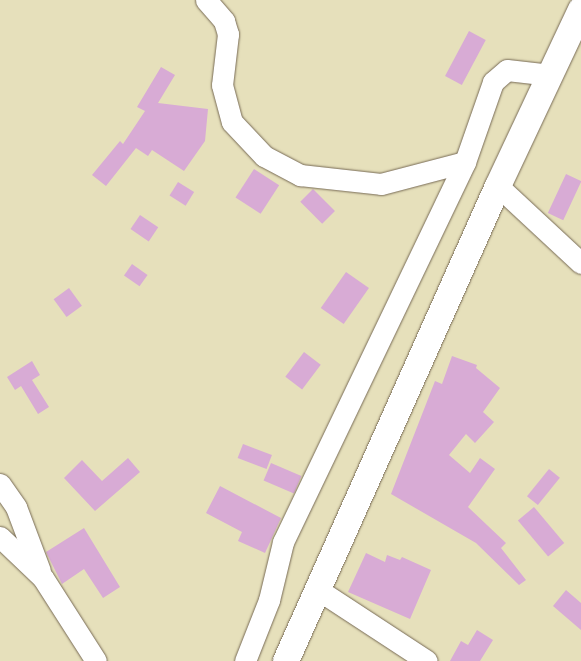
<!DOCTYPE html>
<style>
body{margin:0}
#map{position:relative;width:581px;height:661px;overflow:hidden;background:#e6e0bb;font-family:"IM FELL Double Pica",serif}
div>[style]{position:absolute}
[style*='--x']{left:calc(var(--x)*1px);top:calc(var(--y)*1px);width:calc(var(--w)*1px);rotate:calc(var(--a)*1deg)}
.building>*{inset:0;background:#d8abd5;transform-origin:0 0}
.roads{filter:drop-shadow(0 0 1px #776a55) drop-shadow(0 0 1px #776a55)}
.minor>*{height:21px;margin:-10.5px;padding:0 10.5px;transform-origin:10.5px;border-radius:10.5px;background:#fff}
.major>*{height:26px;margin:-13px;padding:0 13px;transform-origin:13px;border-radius:13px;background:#fff}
span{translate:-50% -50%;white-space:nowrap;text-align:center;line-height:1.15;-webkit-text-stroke:4px #f7f3e8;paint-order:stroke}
</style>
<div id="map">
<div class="building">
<i style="left:469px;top:31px;width:19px;height:51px;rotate:28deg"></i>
<i style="clip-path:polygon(161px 67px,175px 75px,158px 103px,208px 109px,205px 141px,184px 171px,152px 150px,148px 156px,136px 148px,106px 186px,92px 175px,120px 141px,123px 144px,145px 111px,137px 107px)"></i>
<i style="left:254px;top:169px;width:30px;height:34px;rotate:33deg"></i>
<i style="left:566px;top:174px;width:17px;height:43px;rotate:25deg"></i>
<i style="left:178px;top:182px;width:19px;height:16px;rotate:32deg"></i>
<i style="left:313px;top:189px;width:31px;height:18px;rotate:45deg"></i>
<i style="left:140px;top:215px;width:22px;height:17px;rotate:34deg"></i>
<i style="left:132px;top:264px;width:19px;height:14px;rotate:35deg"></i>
<i style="left:346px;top:272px;width:28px;height:44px;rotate:35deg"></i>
<i style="left:69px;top:288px;width:22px;height:19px;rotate:54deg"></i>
<i style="left:304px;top:352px;width:21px;height:31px;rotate:37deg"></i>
<i style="clip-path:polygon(452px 356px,477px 365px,476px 368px,500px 388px,483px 412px,494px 422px,475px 443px,466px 434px,449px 455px,470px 473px,480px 458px,495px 469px,468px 507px,506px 543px,501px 548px,526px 580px,519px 585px,476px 543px,391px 494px,435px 381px,442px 384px)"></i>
<i style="clip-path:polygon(32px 361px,40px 375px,32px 380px,49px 407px,38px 414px,21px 386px,15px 390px,7px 377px)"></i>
<i style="left:243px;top:444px;width:31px;height:15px;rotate:21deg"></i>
<i style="clip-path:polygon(128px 458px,140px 472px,95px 511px,64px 478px,82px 460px,102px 481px)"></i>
<i style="left:271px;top:463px;width:33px;height:19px;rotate:23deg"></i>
<i style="left:549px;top:469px;width:14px;height:35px;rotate:39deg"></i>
<i style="clip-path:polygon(220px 486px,281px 518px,265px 553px,238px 541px,242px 532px,206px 513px)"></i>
<i style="left:534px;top:507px;width:47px;height:21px;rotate:50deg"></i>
<i style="clip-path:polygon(84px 528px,120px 587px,103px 598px,84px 569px,62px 584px,46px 552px)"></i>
<i style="clip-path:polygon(366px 553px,385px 562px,387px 555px,400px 560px,402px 557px,431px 570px,410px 619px,348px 592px)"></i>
<i style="clip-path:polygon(566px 590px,581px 603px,581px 630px,553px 606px)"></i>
<i style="clip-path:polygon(477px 630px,493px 640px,480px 661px,450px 661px,461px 641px,468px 645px)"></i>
</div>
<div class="roads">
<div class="minor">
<i style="--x:206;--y:0;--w:28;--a:49"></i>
<i style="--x:224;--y:21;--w:14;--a:73"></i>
<i style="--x:228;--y:34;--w:51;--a:96.7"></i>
<i style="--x:222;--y:85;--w:38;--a:75"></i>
<i style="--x:232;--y:122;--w:47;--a:46.7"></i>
<i style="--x:264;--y:156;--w:41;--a:27.8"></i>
<i style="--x:300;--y:175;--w:81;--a:6.3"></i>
<i style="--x:381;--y:184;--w:87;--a:-14.7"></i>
<i style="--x:498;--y:186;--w:113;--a:42.9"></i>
<i style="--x:0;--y:484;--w:28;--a:55"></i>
<i style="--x:16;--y:507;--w:68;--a:69.4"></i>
<i style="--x:0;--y:537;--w:59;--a:43.6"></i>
<i style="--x:43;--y:578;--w:98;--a:57.4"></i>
<i style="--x:317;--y:589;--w:131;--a:33.2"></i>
<i style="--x:245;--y:661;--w:66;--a:-68.5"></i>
<i style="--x:269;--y:600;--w:60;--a:-76.4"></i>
<i style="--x:283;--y:542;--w:421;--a:-64.4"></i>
<i style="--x:465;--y:162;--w:85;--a:-70.7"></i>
<i style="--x:493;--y:82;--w:18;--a:-41"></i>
<i style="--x:507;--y:70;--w:44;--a:6.5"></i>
</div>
<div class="major">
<i style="--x:286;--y:661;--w:520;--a:-65.95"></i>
<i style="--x:498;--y:186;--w:195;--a:-64.8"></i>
</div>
</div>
</div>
